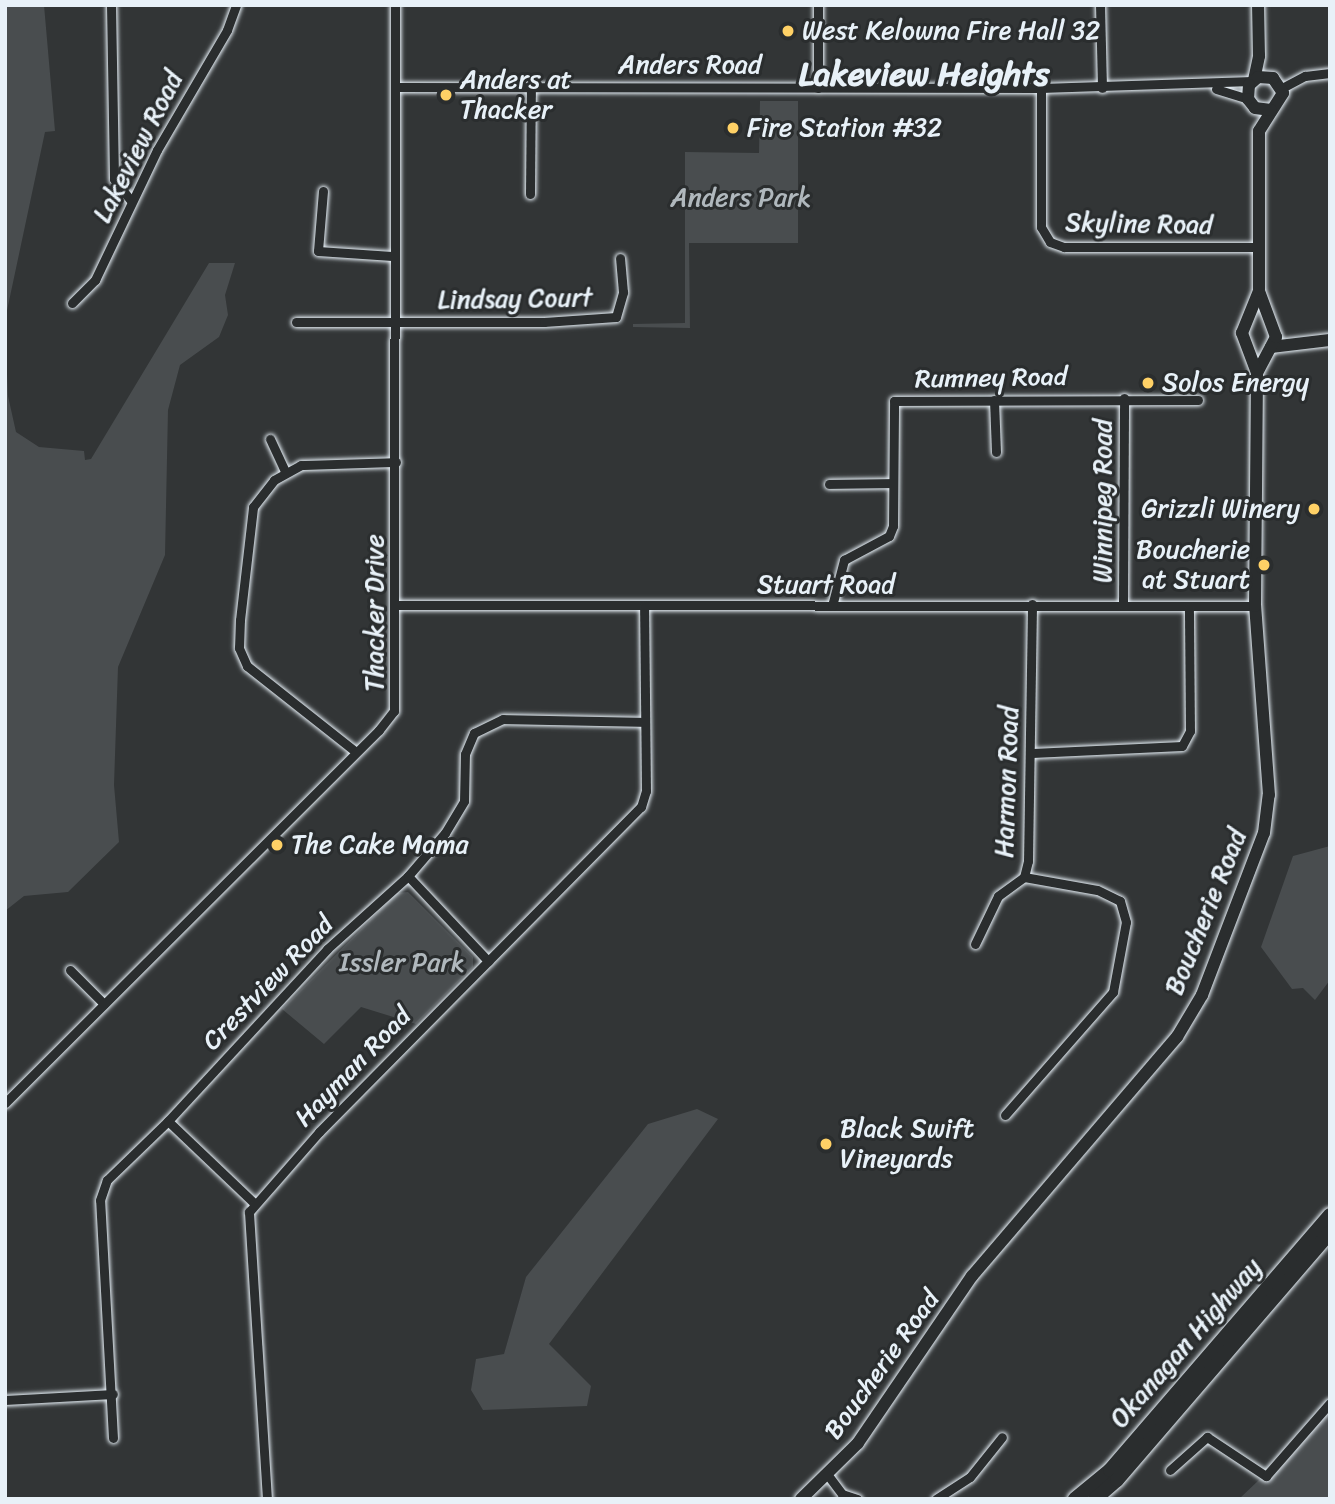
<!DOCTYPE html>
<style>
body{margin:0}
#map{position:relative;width:1335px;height:1504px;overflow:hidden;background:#323536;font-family:Sriracha,sans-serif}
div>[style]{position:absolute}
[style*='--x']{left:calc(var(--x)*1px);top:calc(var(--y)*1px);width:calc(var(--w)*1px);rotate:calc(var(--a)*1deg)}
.green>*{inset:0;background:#494d4f}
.roads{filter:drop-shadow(0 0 2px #e8f1f8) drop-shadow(0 0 2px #e8f1f8)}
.minor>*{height:9px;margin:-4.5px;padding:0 4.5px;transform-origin:4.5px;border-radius:4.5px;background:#2a2d2e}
.secondary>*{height:12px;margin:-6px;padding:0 6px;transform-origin:6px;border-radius:6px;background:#2a2d2e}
.trunk>*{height:14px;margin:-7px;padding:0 7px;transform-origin:7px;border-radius:7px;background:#2a2d2e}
.dots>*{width:19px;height:19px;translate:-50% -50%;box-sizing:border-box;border:4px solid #2a2d2e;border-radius:50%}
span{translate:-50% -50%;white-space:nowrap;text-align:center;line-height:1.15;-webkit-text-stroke:6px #2a2d2e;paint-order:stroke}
.poi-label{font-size:26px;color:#e8f1f8}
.left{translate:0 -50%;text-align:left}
.right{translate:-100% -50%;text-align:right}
.street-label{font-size:26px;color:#e8f1f8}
.park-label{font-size:26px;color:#b0b8bd}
.district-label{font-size:33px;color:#e8f1f8;font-weight:700}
.frame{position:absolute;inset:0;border:7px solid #e8f1f8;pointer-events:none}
</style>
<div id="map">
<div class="green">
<i style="clip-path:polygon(5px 5px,44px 5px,55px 131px,45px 132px,5px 320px)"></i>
<i style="clip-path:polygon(760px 101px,798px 101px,798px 243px,689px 243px,690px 328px,633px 327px,633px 324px,685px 323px,685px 152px,759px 153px)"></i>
<i style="clip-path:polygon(209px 263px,235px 263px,225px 295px,228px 315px,219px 337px,180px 365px,168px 410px,165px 555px,118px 667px,114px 785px,119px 842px,68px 892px,24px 896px,5px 911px,5px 329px,8px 396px,16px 432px,39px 447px,84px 451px,85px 460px,91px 459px)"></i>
<i style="clip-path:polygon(1330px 846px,1330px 980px,1315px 1000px,1303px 988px,1292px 989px,1261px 947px,1293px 856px)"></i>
<i style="clip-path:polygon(408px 892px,473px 957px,473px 967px,416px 1024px,361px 1007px,324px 1044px,282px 1009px,397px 893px)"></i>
<i style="clip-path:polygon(697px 1109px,718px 1119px,549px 1344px,591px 1386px,587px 1406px,483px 1410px,471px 1390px,476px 1359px,504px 1354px,526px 1277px,648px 1124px)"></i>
<i style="clip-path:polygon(1330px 1401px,1330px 1499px,1239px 1499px,1260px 1479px)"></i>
</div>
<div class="roads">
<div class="minor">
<i style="--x:111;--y:5;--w:174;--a:89"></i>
<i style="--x:114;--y:179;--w:28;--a:52"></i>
<i style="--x:1100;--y:5;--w:83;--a:88.6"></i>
<i style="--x:396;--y:87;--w:645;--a:0.09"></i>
<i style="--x:1041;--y:88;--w:211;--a:-1.9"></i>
<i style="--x:818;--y:88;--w:83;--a:-90"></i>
<i style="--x:1041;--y:88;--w:139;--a:90"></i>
<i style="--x:1041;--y:227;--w:17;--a:59"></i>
<i style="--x:1050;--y:242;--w:15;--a:20"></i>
<i style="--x:1064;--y:247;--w:194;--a:0"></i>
<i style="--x:1282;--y:88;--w:26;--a:-28"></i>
<i style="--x:1305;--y:76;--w:25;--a:-7"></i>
<i style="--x:1216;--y:89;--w:34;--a:17"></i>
<i style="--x:323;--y:191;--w:60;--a:94.8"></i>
<i style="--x:318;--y:251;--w:74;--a:3.9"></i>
<i style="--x:530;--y:194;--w:108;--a:-89.5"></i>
<i style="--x:72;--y:303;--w:33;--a:-45"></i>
<i style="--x:95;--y:280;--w:144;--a:-64.5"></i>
<i style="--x:157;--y:150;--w:139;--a:-59.7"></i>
<i style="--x:227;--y:30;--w:27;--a:-70"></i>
<i style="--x:296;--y:322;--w:248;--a:0"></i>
<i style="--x:544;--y:322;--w:72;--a:-4"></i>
<i style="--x:616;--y:317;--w:26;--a:-74"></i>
<i style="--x:623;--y:292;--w:34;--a:-95"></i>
<i style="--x:994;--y:400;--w:52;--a:87.8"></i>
<i style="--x:270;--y:439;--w:35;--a:65"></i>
<i style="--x:829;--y:484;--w:64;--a:-0.9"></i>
<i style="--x:397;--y:605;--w:858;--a:0.07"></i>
<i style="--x:1123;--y:605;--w:207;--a:-89.7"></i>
<i style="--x:832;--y:606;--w:48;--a:-75.4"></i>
<i style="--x:844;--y:560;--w:51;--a:-28.1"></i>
<i style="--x:889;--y:536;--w:11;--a:-68"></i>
<i style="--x:893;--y:526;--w:125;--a:-89.5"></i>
<i style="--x:894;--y:401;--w:304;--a:-0.2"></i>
<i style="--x:356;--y:752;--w:139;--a:-141.7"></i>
<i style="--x:247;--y:666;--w:20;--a:-114"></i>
<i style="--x:239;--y:648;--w:28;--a:-88"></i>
<i style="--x:240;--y:620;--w:114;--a:-83.4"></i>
<i style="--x:253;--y:507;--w:34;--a:-52"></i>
<i style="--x:274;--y:480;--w:31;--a:-29"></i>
<i style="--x:301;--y:465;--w:95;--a:-1.8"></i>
<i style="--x:1032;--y:753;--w:150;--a:-2.7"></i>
<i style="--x:1182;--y:746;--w:17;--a:-62"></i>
<i style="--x:1190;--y:731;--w:124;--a:-90.5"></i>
<i style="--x:408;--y:876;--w:117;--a:46.7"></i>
<i style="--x:975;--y:944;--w:53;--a:-64.4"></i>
<i style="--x:998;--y:896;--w:32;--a:-36"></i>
<i style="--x:1024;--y:877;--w:16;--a:-76"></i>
<i style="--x:1028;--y:861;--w:257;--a:-89.1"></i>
<i style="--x:70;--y:970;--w:48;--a:45"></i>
<i style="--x:5;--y:1103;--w:528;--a:-44.92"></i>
<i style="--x:379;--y:730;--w:24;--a:-52"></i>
<i style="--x:394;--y:711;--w:706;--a:-89.92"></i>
<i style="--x:1005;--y:1115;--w:164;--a:-48.7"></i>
<i style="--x:1113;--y:992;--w:71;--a:-79.5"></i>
<i style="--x:1126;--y:922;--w:22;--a:-106"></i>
<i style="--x:1120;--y:901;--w:25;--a:-154"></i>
<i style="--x:1097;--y:890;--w:74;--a:-169.9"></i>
<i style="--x:168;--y:1121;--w:119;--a:43.6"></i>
<i style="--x:5;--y:1400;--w:108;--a:-3.2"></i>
<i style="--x:113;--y:1438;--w:238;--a:-93.1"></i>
<i style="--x:100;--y:1200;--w:21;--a:-71"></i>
<i style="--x:107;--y:1180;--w:85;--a:-44"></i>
<i style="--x:168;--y:1121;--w:234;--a:-47.2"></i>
<i style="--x:327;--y:949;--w:109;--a:-42"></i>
<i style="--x:408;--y:876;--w:57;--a:-49.3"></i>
<i style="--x:445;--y:833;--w:37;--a:-59"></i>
<i style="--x:464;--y:801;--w:47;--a:-88.8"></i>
<i style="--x:465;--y:754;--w:23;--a:-67"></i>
<i style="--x:474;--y:733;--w:32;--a:-26"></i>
<i style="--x:503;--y:719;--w:142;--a:1.2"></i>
<i style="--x:1170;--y:1470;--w:50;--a:-41.7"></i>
<i style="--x:1207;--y:1437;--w:71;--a:33.5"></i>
<i style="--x:1266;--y:1476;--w:97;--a:-48.8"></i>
<i style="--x:827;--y:1474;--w:25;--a:53"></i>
<i style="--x:842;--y:1494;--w:16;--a:18"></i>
<i style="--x:267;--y:1499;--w:288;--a:-93.6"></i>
<i style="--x:249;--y:1212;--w:106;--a:-48.8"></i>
<i style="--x:319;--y:1132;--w:458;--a:-45.3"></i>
<i style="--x:641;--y:807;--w:17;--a:-73"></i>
<i style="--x:646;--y:791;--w:186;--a:-90.6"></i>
<i style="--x:936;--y:1499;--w:40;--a:-32.9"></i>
<i style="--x:970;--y:1477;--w:51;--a:-51.3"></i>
</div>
<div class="secondary">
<i style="--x:1254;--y:80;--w:25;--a:-78"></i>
<i style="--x:1259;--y:56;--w:51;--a:-91.1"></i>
<i style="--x:1271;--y:347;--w:59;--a:-6.8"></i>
<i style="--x:1257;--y:373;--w:41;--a:-62.2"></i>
<i style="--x:1276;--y:337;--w:49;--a:-110.3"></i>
<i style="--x:801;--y:1499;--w:80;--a:-44.5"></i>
<i style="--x:858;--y:1443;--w:202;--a:-55.7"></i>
<i style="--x:972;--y:1276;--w:315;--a:-49.4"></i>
<i style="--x:1177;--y:1037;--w:49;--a:-59.2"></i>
<i style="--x:1202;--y:995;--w:173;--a:-69.1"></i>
<i style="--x:1264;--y:833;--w:38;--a:-83"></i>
<i style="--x:1269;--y:795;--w:190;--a:-94.2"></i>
<i style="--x:1255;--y:606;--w:233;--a:-89.5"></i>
<i style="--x:1257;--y:373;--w:43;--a:-110.6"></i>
<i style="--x:1242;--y:333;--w:45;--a:-68"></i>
<i style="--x:1259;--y:291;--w:160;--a:-90"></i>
<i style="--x:1259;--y:131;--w:45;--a:-57.7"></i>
<i style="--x:1283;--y:93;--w:18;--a:-124"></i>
<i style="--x:1273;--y:78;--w:15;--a:-176"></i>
<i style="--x:1258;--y:77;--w:12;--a:138"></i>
<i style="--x:1249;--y:85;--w:14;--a:94"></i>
<i style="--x:1248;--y:99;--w:11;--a:52"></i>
<i style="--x:1255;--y:108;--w:16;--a:7"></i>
</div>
<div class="trunk">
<i style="--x:1075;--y:1499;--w:45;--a:-39.6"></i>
<i style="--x:1110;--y:1470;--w:337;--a:-49.2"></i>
<i style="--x:1095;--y:1499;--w:29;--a:-41"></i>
<i style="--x:1117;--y:1480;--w:327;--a:-49.3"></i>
</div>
</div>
<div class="dots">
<i style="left:788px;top:31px;background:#ffd166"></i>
<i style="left:446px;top:95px;background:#ffd166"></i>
<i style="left:733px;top:128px;background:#ffd166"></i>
<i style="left:1148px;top:383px;background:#ffd166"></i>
<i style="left:1314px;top:509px;background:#ffd166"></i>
<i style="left:1264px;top:565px;background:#ffd166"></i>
<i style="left:277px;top:845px;background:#ffd166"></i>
<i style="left:826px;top:1144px;background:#ffd166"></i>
</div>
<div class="poi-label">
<span class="left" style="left:802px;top:31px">West Kelowna Fire Hall 32</span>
<span class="left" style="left:460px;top:95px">Anders at<br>Thacker</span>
<span class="left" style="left:747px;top:128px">Fire Station #32</span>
<span class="left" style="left:1162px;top:383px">Solos Energy</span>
<span class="right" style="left:1300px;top:509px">Grizzli Winery</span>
<span class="right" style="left:1250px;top:565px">Boucherie<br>at Stuart</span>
<span class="left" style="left:291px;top:845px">The Cake Mama</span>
<span class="left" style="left:840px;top:1144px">Black Swift<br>Vineyards</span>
</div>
<div class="street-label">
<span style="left:690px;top:65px">Anders Road</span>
<span style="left:138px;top:147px;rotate:-63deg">Lakeview Road</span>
<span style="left:1139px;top:224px;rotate:1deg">Skyline Road</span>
<span style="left:515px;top:299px;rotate:-1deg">Lindsay Court</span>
<span style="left:991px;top:378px;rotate:-1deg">Rumney Road</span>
<span style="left:1103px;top:501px;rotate:-90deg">Winnipeg Road</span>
<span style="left:826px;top:585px">Stuart Road</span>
<span style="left:375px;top:613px;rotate:-90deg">Thacker Drive</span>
<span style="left:1007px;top:782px;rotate:-88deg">Harmon Road</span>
<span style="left:1206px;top:912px;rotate:-68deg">Boucherie Road</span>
<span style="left:268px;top:983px;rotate:-46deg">Crestview Road</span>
<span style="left:353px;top:1067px;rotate:-46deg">Hayman Road</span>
<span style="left:1186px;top:1343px;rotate:-49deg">Okanagan Highway</span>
<span style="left:882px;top:1365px;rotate:-54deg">Boucherie Road</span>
</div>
<div class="park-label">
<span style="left:741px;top:198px">Anders Park</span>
<span style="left:402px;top:963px">Issler Park</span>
</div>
<div class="district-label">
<span style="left:924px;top:75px">Lakeview Heights</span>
</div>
<div class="frame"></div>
</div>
